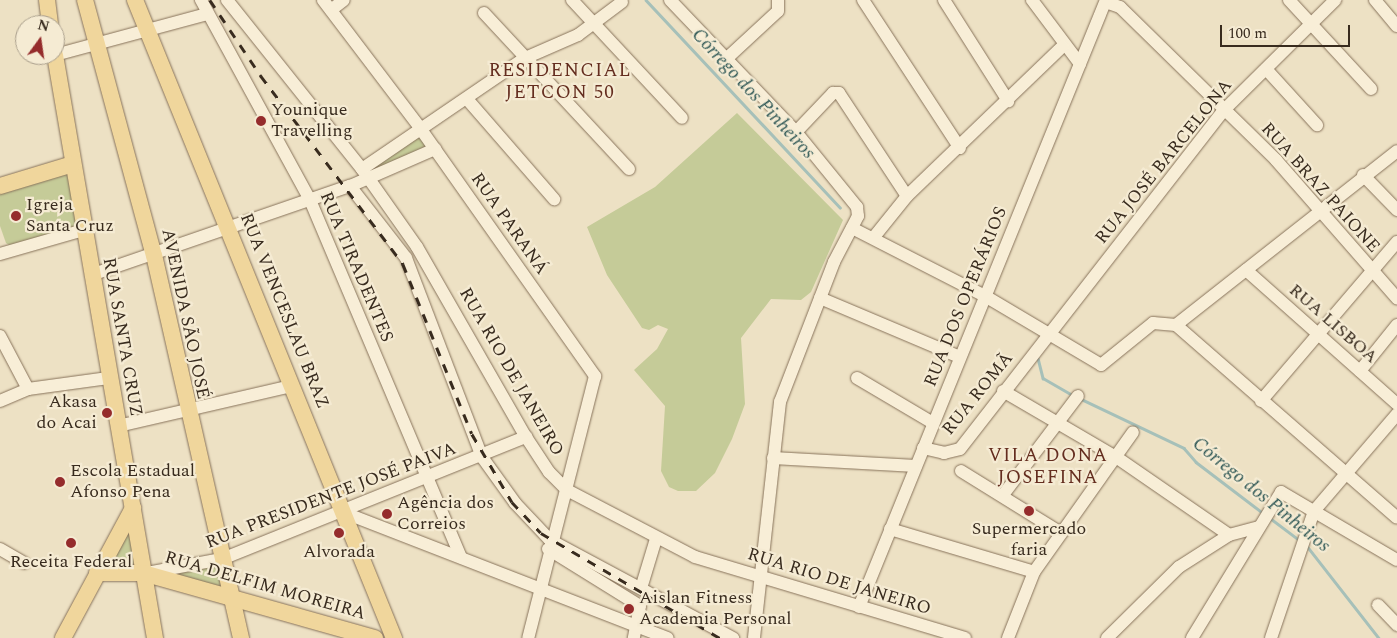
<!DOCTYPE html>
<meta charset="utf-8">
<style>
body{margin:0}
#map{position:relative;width:1397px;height:638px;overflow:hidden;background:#ede1c4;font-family:Spectral,serif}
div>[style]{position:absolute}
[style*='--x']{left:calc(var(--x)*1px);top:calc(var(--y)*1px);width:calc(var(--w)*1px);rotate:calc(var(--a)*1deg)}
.green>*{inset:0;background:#c5cb98}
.stream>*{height:2.5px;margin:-1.25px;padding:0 1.25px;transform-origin:1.25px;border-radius:1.25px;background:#a6c0b9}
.roads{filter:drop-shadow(0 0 1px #88735b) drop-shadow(0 0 1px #88735b)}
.minor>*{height:12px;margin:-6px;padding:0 6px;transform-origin:6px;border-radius:6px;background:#f8eed7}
.major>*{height:16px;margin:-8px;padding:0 8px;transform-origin:8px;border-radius:8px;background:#f0d69c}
.rail>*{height:2.5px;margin-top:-1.25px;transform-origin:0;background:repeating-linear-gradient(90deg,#382b1e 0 9px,transparent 0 18px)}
.dots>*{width:14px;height:14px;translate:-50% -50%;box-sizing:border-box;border:2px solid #f5ebd3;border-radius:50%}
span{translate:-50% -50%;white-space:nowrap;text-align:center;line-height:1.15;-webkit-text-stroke:4.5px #f5ebd3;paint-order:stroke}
.poi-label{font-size:18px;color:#382b1e}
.left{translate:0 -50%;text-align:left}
.right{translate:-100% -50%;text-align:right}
.street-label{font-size:18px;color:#382b1e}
.neighbourhood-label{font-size:19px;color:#642d1f;letter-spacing:1px}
.water-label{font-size:19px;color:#2e5755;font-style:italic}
.north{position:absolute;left:15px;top:15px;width:50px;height:50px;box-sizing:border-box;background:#f5ebd3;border:1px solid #a99e8b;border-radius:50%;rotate:14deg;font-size:14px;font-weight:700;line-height:20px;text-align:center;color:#382b1e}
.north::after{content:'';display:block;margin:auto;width:18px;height:22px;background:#952c2c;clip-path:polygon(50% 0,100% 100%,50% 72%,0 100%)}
.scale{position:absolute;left:1220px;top:25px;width:130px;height:22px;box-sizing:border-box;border:2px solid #382b1e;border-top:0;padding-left:6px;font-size:15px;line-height:18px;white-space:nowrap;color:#382b1e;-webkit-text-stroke:4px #f5ebd3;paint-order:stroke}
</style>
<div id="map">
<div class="green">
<i style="clip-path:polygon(737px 113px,843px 220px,811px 292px,801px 300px,771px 299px,741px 338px,745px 404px,732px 439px,715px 473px,696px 491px,678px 491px,669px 487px,661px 471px,665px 406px,634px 370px,657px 349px,668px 329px,658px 325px,649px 330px,642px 328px,607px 275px,587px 227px,655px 187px)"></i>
<i style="clip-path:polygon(420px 131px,431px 148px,369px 175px,365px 170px)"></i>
<i style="clip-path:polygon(55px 171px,69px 175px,79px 222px,75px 230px,12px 247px,6px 243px,0 226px,0 193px)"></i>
<i style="clip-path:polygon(131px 518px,137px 566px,104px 568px)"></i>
<i style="clip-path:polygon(216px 563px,226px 596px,149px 573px)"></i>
</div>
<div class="stream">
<i style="--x:646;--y:0;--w:284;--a:46.9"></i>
<i style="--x:1038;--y:358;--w:21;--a:76"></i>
<i style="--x:1043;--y:378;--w:36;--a:30"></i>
<i style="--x:1081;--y:399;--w:114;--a:25.4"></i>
<i style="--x:1184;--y:448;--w:18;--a:49"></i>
<i style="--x:1196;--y:462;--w:84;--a:37.3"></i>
<i style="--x:1270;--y:518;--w:36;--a:37"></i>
<i style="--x:1307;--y:546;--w:117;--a:52"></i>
</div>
<div class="roads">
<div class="minor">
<i style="--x:201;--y:0;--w:228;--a:61.4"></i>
<i style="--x:310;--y:200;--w:388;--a:67.1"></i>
<i style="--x:227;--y:0;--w:216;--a:51.4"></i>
<i style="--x:362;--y:169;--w:95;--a:54.8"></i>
<i style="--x:417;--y:247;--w:219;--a:60.2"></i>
<i style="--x:526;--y:437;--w:42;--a:56.7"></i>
<i style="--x:549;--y:472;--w:25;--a:45"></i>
<i style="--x:567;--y:490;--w:144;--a:27.6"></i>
<i style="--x:695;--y:557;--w:282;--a:16.7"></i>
<i style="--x:323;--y:0;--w:161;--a:52.8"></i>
<i style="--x:420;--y:128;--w:304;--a:54.8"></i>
<i style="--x:595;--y:376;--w:270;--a:104.3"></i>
<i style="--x:572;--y:0;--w:161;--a:47"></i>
<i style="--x:670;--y:0;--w:182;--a:46.3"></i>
<i style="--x:796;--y:132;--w:97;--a:50.9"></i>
<i style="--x:857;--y:207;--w:9;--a:84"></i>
<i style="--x:858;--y:216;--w:52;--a:117.6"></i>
<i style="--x:834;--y:262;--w:150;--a:111.1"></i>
<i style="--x:780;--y:402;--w:237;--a:96.3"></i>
<i style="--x:863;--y:0;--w:177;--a:56.8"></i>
<i style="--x:944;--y:0;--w:120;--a:57.6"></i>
<i style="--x:1032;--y:0;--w:80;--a:53.1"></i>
<i style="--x:1289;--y:0;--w:121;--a:47.3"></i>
<i style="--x:1375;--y:0;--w:34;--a:50"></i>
<i style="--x:1106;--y:2;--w:15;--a:20"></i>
<i style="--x:1120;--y:7;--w:219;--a:44.4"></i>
<i style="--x:1276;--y:160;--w:184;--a:48.8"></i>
<i style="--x:331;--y:10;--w:16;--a:-38"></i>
<i style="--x:484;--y:13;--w:213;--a:47.1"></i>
<i style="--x:55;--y:55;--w:157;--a:-15.1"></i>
<i style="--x:725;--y:60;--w:72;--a:-42.8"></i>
<i style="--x:778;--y:11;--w:11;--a:-90"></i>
<i style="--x:1266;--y:69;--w:76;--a:47.7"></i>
<i style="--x:467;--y:99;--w:133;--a:49"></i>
<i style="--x:796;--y:132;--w:54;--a:-46.5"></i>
<i style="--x:833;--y:93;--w:6;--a:0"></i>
<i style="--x:839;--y:93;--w:123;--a:56.6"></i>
<i style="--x:362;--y:169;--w:195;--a:-34.3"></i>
<i style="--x:523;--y:59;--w:60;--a:-23.6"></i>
<i style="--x:578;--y:35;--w:55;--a:-36.9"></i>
<i style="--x:1363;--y:175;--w:49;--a:45.8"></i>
<i style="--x:350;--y:186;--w:91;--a:52.1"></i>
<i style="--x:406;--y:258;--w:213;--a:69.1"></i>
<i style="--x:482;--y:457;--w:57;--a:54.3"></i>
<i style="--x:515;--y:503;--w:51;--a:46.6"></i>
<i style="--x:550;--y:540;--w:208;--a:28.2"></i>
<i style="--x:852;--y:228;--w:149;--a:27.1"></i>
<i style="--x:985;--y:296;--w:135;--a:30.7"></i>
<i style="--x:1101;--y:365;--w:67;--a:-38.9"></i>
<i style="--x:1153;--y:323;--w:23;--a:5"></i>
<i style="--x:874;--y:237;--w:53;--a:-51.2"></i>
<i style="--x:907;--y:196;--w:216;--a:-43.9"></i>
<i style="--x:0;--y:254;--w:86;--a:-16.1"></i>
<i style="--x:1246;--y:270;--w:202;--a:41.6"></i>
<i style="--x:91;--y:275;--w:274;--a:-19"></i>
<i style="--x:350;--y:186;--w:93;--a:-23.5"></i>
<i style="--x:820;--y:298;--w:152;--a:22.9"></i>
<i style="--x:1176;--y:325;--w:293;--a:41.1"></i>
<i style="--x:1176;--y:325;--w:281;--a:-38.2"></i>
<i style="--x:0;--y:336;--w:60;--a:62.2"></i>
<i style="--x:1360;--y:371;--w:59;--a:-51.2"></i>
<i style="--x:857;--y:378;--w:88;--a:30.6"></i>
<i style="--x:1003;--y:391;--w:131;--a:30.3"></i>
<i style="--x:1116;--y:457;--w:137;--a:34.6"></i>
<i style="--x:0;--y:401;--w:30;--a:-23"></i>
<i style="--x:28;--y:389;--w:81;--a:-7.8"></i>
<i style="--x:1261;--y:401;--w:209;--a:-49.5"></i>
<i style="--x:118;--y:426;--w:178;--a:-13"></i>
<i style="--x:923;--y:448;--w:22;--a:13"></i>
<i style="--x:944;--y:453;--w:16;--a:-14"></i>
<i style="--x:960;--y:449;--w:428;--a:-52.1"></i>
<i style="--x:1223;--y:111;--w:158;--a:-44.7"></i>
<i style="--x:773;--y:458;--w:143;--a:3.2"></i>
<i style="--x:961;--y:471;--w:118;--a:31.8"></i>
<i style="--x:1003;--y:495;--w:124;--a:-52.9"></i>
<i style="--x:345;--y:513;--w:346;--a:21.2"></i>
<i style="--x:890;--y:529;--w:150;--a:16.6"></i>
<i style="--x:0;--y:549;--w:28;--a:30"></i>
<i style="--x:548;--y:549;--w:108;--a:31.8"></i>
<i style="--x:640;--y:606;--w:33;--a:101"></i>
<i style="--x:147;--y:573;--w:76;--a:-10.6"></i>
<i style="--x:222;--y:559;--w:328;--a:-21.9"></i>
<i style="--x:642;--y:585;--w:48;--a:-73.1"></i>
<i style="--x:1378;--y:605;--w:28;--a:46"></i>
<i style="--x:859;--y:607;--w:655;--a:-67.86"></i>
<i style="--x:1008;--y:638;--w:71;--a:-68.5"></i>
<i style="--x:1034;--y:572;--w:171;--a:-54.7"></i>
<i style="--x:1107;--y:638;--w:101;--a:-44.6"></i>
<i style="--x:1179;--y:567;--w:59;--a:-32.6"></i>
<i style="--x:1229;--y:535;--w:30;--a:-15"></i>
<i style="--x:1192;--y:638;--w:171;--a:-58.6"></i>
<i style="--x:1281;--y:492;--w:134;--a:30.4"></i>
<i style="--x:1271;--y:638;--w:134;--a:-71.3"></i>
<i style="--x:1314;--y:511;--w:128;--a:-49.4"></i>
</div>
<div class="major">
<i style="--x:47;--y:0;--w:25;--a:83"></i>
<i style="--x:85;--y:0;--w:264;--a:74.9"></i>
<i style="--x:154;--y:255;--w:393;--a:77.2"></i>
<i style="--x:135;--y:0;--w:689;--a:67.91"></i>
<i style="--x:55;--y:55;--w:592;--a:80.27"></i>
<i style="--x:0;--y:186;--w:76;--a:-16.8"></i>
<i style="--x:97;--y:573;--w:46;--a:0"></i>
<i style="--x:143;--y:573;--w:241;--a:15.7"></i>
<i style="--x:63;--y:638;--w:148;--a:-61.7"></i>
</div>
</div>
<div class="rail">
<i style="--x:210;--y:0;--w:92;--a:56.1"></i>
<i style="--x:261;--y:76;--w:236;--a:52.9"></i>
<i style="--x:403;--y:264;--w:183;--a:67.9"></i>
<i style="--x:472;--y:434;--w:79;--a:59.5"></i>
<i style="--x:512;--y:502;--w:42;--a:46.9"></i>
<i style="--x:541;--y:533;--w:208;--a:30.4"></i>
</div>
<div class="dots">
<i style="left:261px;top:121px;background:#952c2c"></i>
<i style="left:16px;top:216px;background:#952c2c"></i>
<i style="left:107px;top:413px;background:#952c2c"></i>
<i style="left:60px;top:482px;background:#952c2c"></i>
<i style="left:1029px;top:511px;background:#952c2c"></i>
<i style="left:387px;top:514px;background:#952c2c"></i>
<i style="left:339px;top:533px;background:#952c2c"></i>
<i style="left:71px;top:543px;background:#952c2c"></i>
<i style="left:629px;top:609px;background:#952c2c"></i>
</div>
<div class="poi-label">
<span class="left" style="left:271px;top:121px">Younique<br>Travelling</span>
<span class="left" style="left:26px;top:216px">Igreja<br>Santa Cruz</span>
<span class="right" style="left:97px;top:413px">Akasa<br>do Acai</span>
<span class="left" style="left:70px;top:482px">Escola Estadual<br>Afonso Pena</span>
<span class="left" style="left:397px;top:514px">Agência dos<br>Correios</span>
<span style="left:1029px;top:540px">Supermercado<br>faria</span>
<span style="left:339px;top:552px">Alvorada</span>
<span style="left:71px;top:562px">Receita Federal</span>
<span class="left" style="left:639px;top:609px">Aislan Fitness<br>Academia Personal</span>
</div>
<div class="street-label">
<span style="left:1164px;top:162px;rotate:-51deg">RUA JOSÉ BARCELONA</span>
<span style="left:1320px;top:188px;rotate:48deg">RUA BRAZ PAIONE</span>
<span style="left:509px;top:224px;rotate:55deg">RUA PARANÁ</span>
<span style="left:356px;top:267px;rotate:67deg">RUA TIRADENTES</span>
<span style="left:966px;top:297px;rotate:-68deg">RUA DOS OPERÁRIOS</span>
<span style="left:284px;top:311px;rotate:68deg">RUA VENCESLAU BRAZ</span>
<span style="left:185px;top:314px;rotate:78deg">AVENIDA SÃO JOSÉ</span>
<span style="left:1333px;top:324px;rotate:41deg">RUA LISBOA</span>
<span style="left:122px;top:337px;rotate:80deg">RUA SANTA CRUZ</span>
<span style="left:511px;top:372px;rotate:60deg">RUA RIO DE JANEIRO</span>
<span style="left:978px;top:394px;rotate:-51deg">RUA ROMÃ</span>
<span style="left:331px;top:496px;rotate:-21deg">RUA PRESIDENTE JOSÉ PAIVA</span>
<span style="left:839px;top:582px;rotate:17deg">RUA RIO DE JANEIRO</span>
<span style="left:265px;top:586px;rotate:16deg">RUA DELFIM MOREIRA</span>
</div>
<div class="neighbourhood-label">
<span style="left:560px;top:82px">RESIDENCIAL<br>JETCON 50</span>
<span style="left:1048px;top:467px">VILA DONA<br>JOSEFINA</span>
</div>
<div class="water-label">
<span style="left:753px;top:94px;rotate:47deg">Córrego dos Pinheiros</span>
<span style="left:1261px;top:495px;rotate:39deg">Córrego dos Pinheiros</span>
</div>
<div class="north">N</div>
<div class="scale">100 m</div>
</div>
